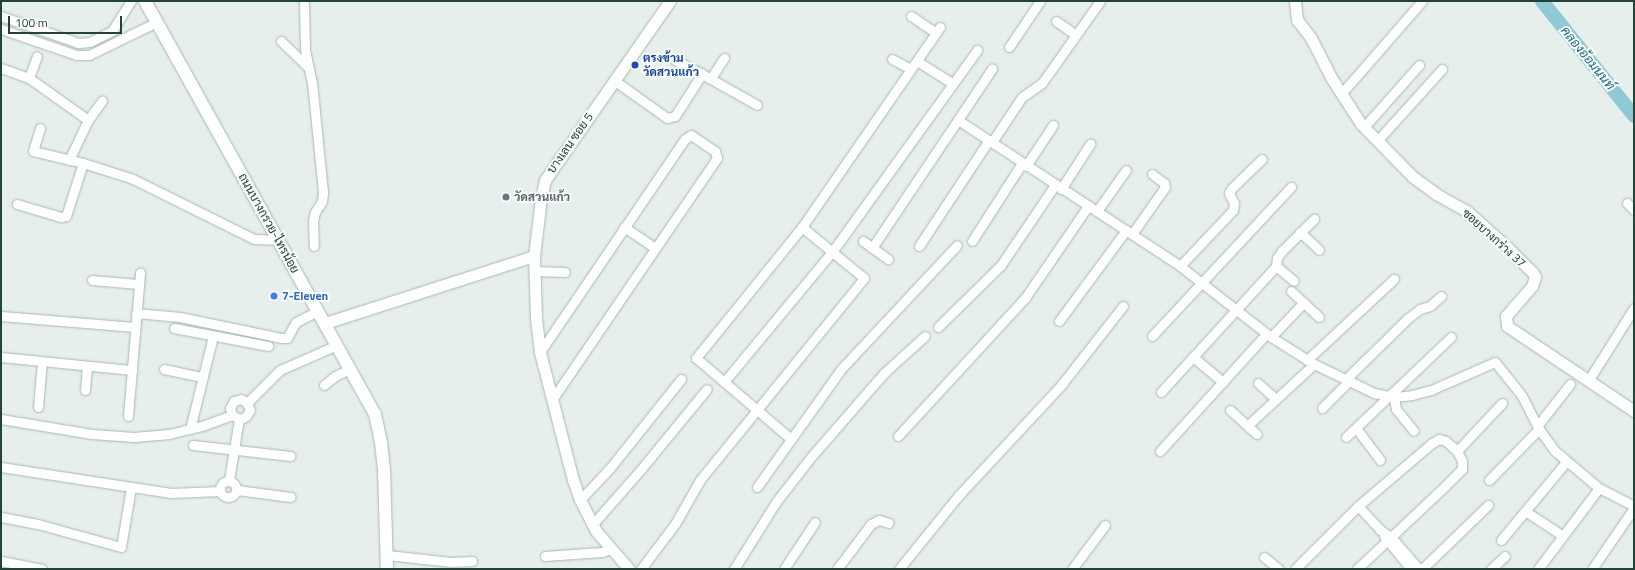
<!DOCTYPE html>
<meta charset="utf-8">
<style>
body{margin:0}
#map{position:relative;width:1635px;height:570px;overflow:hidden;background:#e6efeb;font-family:"Titillium Web",Sarabun,sans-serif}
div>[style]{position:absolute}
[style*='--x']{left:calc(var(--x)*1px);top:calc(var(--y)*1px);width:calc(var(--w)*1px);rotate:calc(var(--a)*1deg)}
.river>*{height:14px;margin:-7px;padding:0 7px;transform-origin:7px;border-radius:7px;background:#8ec9d4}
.roads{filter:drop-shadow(0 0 1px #a8b8b2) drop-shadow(0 0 1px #a8b8b2)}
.minor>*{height:9px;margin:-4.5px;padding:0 4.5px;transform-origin:4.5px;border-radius:4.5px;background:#fff}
.minor>.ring{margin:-4.5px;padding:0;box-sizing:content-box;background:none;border:9px solid #fff;border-radius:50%}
.tertiary>*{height:11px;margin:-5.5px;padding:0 5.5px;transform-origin:5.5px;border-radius:5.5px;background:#fff}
.secondary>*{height:12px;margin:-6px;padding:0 6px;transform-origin:6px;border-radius:6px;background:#fff}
.dots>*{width:11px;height:11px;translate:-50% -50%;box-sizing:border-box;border:2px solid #f7fbf9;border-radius:50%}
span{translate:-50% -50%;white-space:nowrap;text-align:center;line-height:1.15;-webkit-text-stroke:4px #f7fbf9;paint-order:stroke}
.transit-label{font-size:12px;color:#164399;font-weight:700}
.left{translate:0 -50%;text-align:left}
.street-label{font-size:12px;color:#24423a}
.worship-label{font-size:12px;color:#5b616d;font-weight:700}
.shop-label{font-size:12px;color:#366cbe;font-weight:700}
.water-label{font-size:13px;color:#1c6f80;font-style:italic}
.frame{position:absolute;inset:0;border:2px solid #24423a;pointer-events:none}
.scale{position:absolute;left:8px;top:16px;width:114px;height:18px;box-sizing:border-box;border:2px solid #24423a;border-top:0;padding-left:5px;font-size:12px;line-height:14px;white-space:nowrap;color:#24423a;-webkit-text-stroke:3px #f7fbf9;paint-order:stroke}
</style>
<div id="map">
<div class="river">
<i style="--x:1542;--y:1;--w:147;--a:51.3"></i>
</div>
<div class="roads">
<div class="minor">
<i style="--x:304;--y:1;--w:49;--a:88.8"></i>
<i style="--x:305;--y:50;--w:33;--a:78"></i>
<i style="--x:312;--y:82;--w:112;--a:84.3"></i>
<i style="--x:323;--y:193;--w:8;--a:97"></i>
<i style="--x:322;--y:201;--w:13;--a:122"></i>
<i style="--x:315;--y:212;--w:9;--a:103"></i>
<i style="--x:313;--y:221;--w:25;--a:88"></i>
<i style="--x:1;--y:16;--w:82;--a:19.3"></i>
<i style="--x:78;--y:43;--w:12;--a:-5"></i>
<i style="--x:90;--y:42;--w:25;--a:-27"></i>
<i style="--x:112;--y:31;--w:36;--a:-58"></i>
<i style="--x:911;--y:16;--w:30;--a:34"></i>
<i style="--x:1056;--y:21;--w:24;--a:35"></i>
<i style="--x:1;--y:29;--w:79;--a:19.1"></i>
<i style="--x:76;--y:55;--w:13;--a:0"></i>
<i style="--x:89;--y:55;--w:76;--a:-25.9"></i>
<i style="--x:281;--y:41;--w:37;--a:44"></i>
<i style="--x:1009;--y:47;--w:55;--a:-56"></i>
<i style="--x:892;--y:59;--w:21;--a:28"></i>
<i style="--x:675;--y:60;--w:30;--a:27"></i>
<i style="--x:917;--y:61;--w:41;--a:32.2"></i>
<i style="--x:1;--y:68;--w:30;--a:20"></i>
<i style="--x:29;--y:78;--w:72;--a:35.4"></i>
<i style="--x:29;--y:78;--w:23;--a:-70"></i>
<i style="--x:711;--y:78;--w:24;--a:-57"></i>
<i style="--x:615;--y:81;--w:64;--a:35.4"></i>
<i style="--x:667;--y:118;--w:8;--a:-14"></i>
<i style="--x:675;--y:116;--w:50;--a:-57.3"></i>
<i style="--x:702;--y:74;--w:63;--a:29.4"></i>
<i style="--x:1341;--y:94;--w:123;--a:-48.9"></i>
<i style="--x:958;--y:120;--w:266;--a:33.3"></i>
<i style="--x:1180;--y:266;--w:115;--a:38"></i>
<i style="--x:1271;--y:337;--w:51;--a:32.1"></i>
<i style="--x:1314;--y:364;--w:67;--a:25.8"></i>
<i style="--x:1374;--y:393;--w:20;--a:11"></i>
<i style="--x:1394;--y:397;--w:18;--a:-6"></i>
<i style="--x:1412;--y:395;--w:20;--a:-15"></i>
<i style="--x:1431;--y:390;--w:70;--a:-23.6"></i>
<i style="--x:1495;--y:362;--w:43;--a:51.5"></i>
<i style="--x:1522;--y:396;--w:37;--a:63"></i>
<i style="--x:1539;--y:429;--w:27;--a:54"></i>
<i style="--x:1555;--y:451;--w:57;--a:40.1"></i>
<i style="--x:1599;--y:488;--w:39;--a:27"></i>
<i style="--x:1364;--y:127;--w:83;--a:-48.4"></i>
<i style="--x:40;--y:128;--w:24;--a:107"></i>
<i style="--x:33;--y:151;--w:51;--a:13.5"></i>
<i style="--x:83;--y:163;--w:52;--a:17.7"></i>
<i style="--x:133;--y:179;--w:135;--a:26.4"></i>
<i style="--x:254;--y:239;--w:24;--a:2"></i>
<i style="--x:1377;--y:141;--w:97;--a:-47.9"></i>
<i style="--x:992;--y:142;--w:54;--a:-56.3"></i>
<i style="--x:1022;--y:97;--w:24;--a:-35"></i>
<i style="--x:1042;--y:83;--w:100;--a:-54.7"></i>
<i style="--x:69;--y:160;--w:44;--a:-64.6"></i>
<i style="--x:88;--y:120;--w:24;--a:-54"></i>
<i style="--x:1026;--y:166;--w:49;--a:-56.6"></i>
<i style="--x:1061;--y:189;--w:54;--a:-57.2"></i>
<i style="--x:1627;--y:203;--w:10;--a:45"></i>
<i style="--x:17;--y:204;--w:46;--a:16.5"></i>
<i style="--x:61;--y:217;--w:5;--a:-11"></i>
<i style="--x:66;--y:216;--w:56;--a:-72.2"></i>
<i style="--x:1097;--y:211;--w:50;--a:-54.7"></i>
<i style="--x:624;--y:227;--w:37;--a:34"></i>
<i style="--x:1300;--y:232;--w:26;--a:43"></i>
<i style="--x:1132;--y:234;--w:57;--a:-54.9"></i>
<i style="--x:1165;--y:187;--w:4;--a:-104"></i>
<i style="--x:1164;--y:183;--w:15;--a:-143"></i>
<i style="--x:863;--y:241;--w:31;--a:36"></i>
<i style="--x:972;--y:241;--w:93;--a:-57.3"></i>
<i style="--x:919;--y:246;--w:127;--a:-56.6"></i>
<i style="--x:872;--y:248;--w:216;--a:-56.2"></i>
<i style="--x:1180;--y:266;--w:77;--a:-46.6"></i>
<i style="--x:1233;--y:210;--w:7;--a:-82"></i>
<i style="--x:1234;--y:203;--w:11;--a:-117"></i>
<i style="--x:1229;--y:193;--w:4;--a:-63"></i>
<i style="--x:1231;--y:189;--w:43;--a:-44.1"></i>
<i style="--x:1276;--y:266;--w:23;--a:40"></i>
<i style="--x:534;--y:271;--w:31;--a:2"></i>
<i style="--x:92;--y:280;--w:46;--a:5"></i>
<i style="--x:1291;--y:291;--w:38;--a:43"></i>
<i style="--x:136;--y:313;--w:44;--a:5.2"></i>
<i style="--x:180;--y:317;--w:103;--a:11.7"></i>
<i style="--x:281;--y:338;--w:6;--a:0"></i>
<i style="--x:287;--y:338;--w:18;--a:-61"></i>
<i style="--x:296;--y:322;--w:25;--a:-27"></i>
<i style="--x:1;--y:316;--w:134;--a:4.7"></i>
<i style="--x:1059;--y:321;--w:113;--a:-53.6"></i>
<i style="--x:938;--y:327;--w:88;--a:-44.5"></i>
<i style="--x:1001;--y:265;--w:97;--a:-56"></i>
<i style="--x:174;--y:328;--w:96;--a:10.8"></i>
<i style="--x:1152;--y:336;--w:204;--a:-47"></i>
<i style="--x:1271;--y:337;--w:47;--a:-46.7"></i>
<i style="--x:540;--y:352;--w:258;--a:-55.8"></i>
<i style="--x:685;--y:139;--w:7;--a:-34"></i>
<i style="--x:691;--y:135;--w:29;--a:34"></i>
<i style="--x:715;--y:151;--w:7;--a:74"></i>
<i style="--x:717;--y:158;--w:293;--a:124.3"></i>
<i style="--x:1;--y:357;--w:132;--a:5.7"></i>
<i style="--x:1193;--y:357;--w:39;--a:40"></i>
<i style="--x:1307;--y:360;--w:119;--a:-43"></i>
<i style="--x:164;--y:369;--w:40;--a:12"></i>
<i style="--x:1346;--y:379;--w:87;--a:-44.5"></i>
<i style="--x:1408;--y:318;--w:15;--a:-37"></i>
<i style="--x:1420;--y:309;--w:10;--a:-17"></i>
<i style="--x:1430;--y:306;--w:15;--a:-42"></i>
<i style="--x:1588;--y:381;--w:86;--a:-57.8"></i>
<i style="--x:724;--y:382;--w:169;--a:-50.3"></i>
<i style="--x:832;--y:252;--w:249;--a:-54.3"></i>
<i style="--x:1258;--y:383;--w:24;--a:42"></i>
<i style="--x:324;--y:385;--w:14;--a:-39"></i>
<i style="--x:335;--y:376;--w:17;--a:-25"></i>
<i style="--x:85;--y:390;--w:24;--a:-85"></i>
<i style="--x:1161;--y:392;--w:171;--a:-47.6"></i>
<i style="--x:1276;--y:266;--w:8;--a:-83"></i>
<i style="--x:1277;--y:258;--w:7;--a:-56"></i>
<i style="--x:1281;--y:252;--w:47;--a:-45"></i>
<i style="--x:1394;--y:397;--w:12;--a:81"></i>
<i style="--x:1396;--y:409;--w:28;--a:51"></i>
<i style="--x:247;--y:403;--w:47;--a:-45"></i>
<i style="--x:280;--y:370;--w:62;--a:-23.7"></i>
<i style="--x:38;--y:407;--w:46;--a:-85"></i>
<i style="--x:1322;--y:408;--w:38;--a:-45"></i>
<i style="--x:1230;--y:410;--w:36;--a:42"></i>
<i style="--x:128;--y:416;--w:144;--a:-85.2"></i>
<i style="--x:1;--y:419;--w:92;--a:9.4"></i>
<i style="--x:92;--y:434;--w:42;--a:4.1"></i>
<i style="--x:134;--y:437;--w:35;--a:-5"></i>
<i style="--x:169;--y:434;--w:34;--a:-14"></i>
<i style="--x:202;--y:426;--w:32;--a:-20"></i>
<i style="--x:232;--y:415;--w:8;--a:30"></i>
<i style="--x:239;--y:419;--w:4;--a:-14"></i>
<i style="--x:243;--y:418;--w:4;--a:-34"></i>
<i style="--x:246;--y:416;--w:7;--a:-56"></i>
<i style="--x:250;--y:410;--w:8;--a:-113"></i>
<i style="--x:247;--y:403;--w:7;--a:-146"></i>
<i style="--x:241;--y:399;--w:7;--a:164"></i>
<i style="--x:234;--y:401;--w:8;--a:120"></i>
<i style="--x:230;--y:408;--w:7;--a:74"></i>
<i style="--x:1248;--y:425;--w:90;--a:-42.7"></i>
<i style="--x:1538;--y:425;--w:52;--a:-52"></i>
<i style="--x:1356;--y:428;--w:40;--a:53"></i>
<i style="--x:190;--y:429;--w:96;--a:-76.1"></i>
<i style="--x:898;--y:436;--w:188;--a:-47.4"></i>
<i style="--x:1025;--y:298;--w:112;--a:-55.6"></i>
<i style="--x:1346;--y:437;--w:145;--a:-43.6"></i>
<i style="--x:791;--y:439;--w:125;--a:-139.5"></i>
<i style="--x:696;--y:358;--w:169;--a:-51"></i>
<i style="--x:802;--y:227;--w:243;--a:-55.4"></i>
<i style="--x:193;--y:445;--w:98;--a:6.5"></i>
<i style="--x:1160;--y:451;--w:158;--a:-47.8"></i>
<i style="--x:1457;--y:451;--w:66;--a:-46.8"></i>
<i style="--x:1;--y:467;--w:172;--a:8.7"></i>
<i style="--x:171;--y:493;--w:49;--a:-2.3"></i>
<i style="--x:229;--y:480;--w:62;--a:-80.7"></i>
<i style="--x:1489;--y:480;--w:71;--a:-45.6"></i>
<i class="ring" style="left:220px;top:481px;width:7px;height:7px"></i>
<i style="--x:757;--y:487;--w:146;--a:-54.5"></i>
<i style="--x:842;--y:368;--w:168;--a:-46.9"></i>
<i style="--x:237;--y:490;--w:54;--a:7.4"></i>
<i style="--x:580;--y:500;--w:44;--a:-46.8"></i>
<i style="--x:610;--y:468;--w:114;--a:-51.4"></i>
<i style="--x:1358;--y:506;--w:33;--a:47"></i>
<i style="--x:1380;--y:530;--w:13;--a:32"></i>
<i style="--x:1391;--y:537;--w:43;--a:48.8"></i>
<i style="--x:1525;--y:511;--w:45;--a:33.3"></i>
<i style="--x:1;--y:517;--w:38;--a:11"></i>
<i style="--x:38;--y:524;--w:86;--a:15.5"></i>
<i style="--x:121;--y:547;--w:60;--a:-80.4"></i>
<i style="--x:592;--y:525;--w:76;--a:-48.7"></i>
<i style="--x:642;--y:468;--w:102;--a:-50.6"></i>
<i style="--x:1384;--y:536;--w:43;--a:50.7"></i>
<i style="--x:1501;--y:540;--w:102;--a:-50.2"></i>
<i style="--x:387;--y:555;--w:65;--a:6.1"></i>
<i style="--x:452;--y:562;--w:20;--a:-3"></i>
<i style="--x:545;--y:556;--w:57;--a:-4"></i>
<i style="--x:602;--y:552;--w:9;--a:-21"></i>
<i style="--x:1264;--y:557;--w:19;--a:39"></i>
<i style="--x:1;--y:561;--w:42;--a:11"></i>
<i style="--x:641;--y:569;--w:56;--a:-52.9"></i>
<i style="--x:675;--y:524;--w:51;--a:-60.4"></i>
<i style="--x:700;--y:480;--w:260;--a:-50.9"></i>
<i style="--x:864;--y:278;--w:80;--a:-140.6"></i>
<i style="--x:734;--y:569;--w:79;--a:-57.9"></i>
<i style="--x:776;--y:502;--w:57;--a:-52.1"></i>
<i style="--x:811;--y:457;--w:111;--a:-49"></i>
<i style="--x:884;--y:373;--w:55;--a:-42.1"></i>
<i style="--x:784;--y:569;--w:56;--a:-56.6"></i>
<i style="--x:837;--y:569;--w:56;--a:-52.9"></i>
<i style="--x:871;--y:524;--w:9;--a:-27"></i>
<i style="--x:879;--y:520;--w:10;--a:17"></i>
<i style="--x:899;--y:569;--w:95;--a:-51"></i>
<i style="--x:959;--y:495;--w:151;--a:-47.1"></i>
<i style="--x:1062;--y:384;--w:99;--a:-52"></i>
<i style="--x:1072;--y:569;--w:55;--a:-53.1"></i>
<i style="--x:1295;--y:569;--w:89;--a:-45"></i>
<i style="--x:1358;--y:506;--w:97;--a:-40.4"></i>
<i style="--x:1432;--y:443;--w:8;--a:-30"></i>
<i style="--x:1439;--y:439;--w:7;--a:16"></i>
<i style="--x:1446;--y:441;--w:15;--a:42"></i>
<i style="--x:1457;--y:451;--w:11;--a:63"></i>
<i style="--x:1462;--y:461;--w:8;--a:90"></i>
<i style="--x:1462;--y:469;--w:25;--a:135"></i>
<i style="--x:1444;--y:487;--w:120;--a:136.7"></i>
<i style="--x:1422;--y:569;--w:92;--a:-44.1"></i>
<i style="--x:1491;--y:569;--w:19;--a:-43"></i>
<i style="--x:1538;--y:569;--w:101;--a:-53"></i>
<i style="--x:1592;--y:569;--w:74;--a:-55.5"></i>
</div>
<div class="tertiary">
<i style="--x:1295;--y:1;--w:19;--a:84"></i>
<i style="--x:1297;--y:20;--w:23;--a:52"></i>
<i style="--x:1311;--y:38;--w:46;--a:62.9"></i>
<i style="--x:1332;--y:79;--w:54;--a:57.2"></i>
<i style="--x:1361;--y:124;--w:74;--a:45.5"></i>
<i style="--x:1413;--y:177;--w:29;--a:36"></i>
<i style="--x:1436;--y:194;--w:37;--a:29"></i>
<i style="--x:1468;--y:212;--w:51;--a:41.8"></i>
<i style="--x:1506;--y:246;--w:38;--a:45"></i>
<i style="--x:1533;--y:273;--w:4;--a:63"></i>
<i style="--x:1535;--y:277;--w:9;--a:108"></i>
<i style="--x:1532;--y:286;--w:40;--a:131"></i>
<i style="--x:1506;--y:316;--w:10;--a:84"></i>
<i style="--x:1507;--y:326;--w:153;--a:33.8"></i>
<i style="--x:325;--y:323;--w:219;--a:-17.8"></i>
<i style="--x:629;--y:569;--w:50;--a:-131"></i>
<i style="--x:596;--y:531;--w:35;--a:-117"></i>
<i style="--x:580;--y:500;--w:21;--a:-109"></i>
<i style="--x:573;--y:480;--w:132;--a:-104.5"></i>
<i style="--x:540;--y:352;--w:35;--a:-97"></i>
<i style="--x:536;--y:317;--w:61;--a:-91.9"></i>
<i style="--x:534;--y:256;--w:58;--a:-83.1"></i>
<i style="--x:541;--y:198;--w:18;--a:-77"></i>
<i style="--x:545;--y:180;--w:218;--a:-55.1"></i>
</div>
<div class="secondary">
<i style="--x:145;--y:1;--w:473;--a:60.9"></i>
<i style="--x:375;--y:414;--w:29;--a:78"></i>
<i style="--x:381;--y:442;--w:28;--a:84"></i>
<i style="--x:384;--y:470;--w:99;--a:88.3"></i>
</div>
</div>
<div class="dots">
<i style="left:635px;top:65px;background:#1a4fb4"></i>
<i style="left:506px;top:197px;background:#6b7280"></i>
<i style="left:274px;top:296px;background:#3f7fe0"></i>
</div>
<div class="transit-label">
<span class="left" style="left:643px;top:65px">ตรงข้าม<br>วัดสวนแก้ว</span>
</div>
<div class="street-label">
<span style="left:570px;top:143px;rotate:-55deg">บางเลน ซอย 5</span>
<span style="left:269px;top:223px;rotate:61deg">ถนนบางกรวย-ไทรน้อย</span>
<span style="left:1494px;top:238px;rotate:42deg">ซอยบางกร่าง 37</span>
</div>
<div class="worship-label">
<span class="left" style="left:514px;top:197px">วัดสวนแก้ว</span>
</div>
<div class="shop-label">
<span class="left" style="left:282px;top:296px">7-Eleven</span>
</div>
<div class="water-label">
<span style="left:1588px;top:58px;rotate:51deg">คลองอ้อมนนท์</span>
</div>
<div class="frame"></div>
<div class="scale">100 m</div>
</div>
